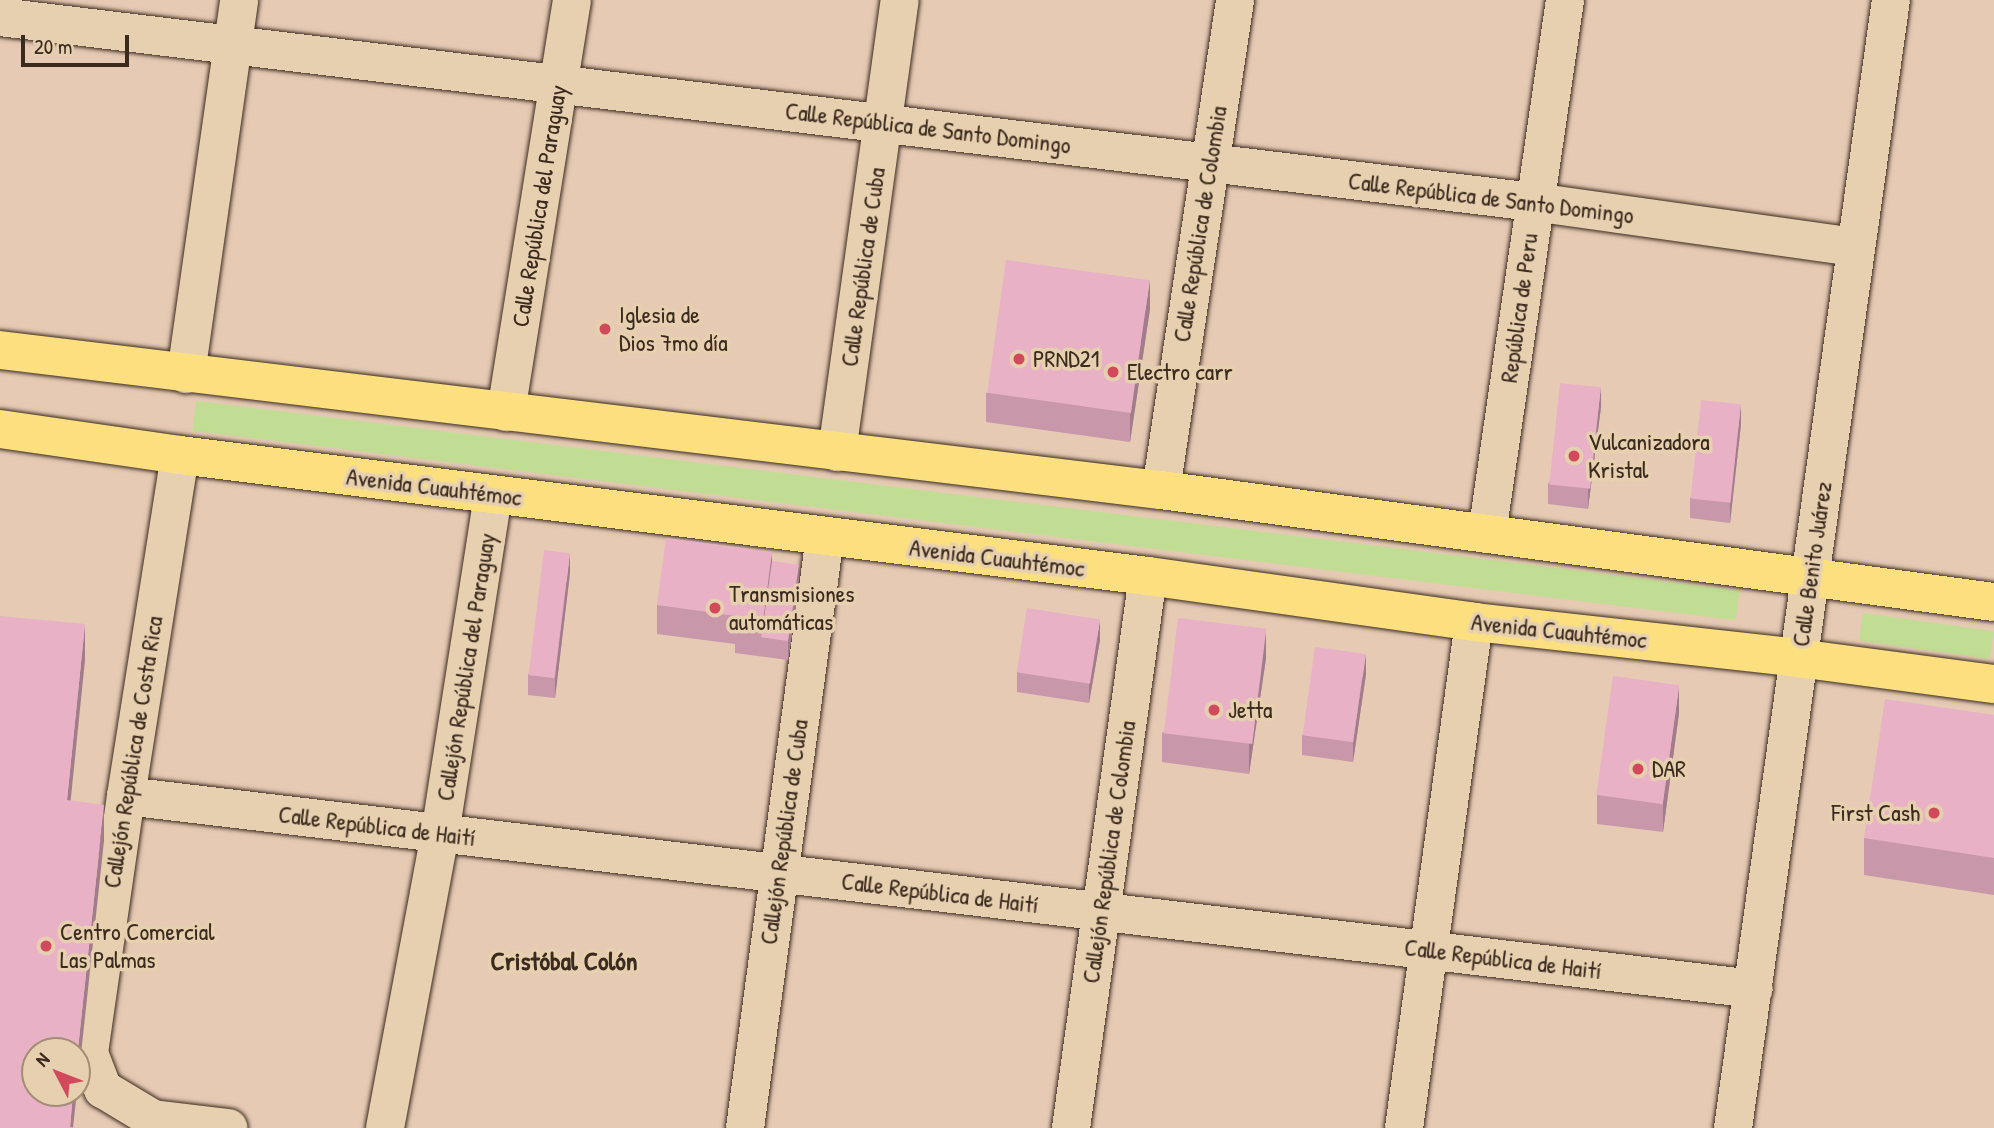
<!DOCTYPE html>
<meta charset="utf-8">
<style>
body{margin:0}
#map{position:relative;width:1994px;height:1128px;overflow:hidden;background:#e6cab4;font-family:"Patrick Hand",sans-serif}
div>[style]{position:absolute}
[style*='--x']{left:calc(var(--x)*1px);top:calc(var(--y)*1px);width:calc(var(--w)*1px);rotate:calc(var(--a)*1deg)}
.green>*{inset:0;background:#c1dd94;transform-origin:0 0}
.roads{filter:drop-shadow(0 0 2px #3b2a1e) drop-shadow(0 0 2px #3b2a1e)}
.minor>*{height:38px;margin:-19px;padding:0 19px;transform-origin:19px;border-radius:19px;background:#e6d0af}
.major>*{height:38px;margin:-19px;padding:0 19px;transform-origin:19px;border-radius:19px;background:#fce080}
.wall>*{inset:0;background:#c898aa}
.shaded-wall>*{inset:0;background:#a27c8b}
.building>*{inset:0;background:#e8b1c6;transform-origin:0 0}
.dots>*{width:19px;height:19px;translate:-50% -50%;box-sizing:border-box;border:4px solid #e6d0af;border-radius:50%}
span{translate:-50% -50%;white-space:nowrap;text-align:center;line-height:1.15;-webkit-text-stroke:7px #e6d0af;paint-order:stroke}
.street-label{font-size:24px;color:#3b2a1e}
.poi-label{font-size:24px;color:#3b2a1e}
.left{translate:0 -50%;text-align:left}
.right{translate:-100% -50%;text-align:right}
.neighbourhood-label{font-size:26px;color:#3b2a1e;font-weight:700}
.north{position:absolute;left:21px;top:1037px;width:70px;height:70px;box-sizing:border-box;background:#e6d0af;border:2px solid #a28e75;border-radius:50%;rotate:312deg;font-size:19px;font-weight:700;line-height:28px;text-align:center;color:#3b2a1e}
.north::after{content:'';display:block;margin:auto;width:24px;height:32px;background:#d1495b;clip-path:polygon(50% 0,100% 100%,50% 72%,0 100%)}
.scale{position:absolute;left:21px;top:35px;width:108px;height:32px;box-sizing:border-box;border:4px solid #3b2a1e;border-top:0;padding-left:9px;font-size:21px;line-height:24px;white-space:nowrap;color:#3b2a1e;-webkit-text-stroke:5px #e6d0af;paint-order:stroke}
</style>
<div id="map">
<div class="green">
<i style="left:196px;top:401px;width:1555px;height:30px;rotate:7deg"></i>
<i style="left:1863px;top:613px;width:132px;height:28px;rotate:8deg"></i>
</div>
<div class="roads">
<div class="minor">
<i style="--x:0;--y:17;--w:1545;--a:6.88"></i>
<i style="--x:1534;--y:202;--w:325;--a:8"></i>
<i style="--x:186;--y:374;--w:378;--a:-81.9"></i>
<i style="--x:506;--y:412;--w:417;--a:-80.9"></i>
<i style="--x:837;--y:452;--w:456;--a:-82.1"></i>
<i style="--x:180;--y:455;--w:345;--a:99"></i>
<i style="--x:126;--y:796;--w:260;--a:98.2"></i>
<i style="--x:89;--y:1053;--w:39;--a:69"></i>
<i style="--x:103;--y:1089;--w:58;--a:31"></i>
<i style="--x:153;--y:1119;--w:76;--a:6.8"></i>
<i style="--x:1161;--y:490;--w:496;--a:-81.4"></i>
<i style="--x:1487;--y:534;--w:540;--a:-81.69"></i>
<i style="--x:126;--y:796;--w:1639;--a:6.76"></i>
<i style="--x:385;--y:1128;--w:299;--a:-79.4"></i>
<i style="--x:440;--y:834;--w:343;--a:-81.1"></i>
<i style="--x:745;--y:1128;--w:597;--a:-82.3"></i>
<i style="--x:1071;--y:1128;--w:557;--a:-82.06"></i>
<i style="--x:1404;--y:1128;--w:511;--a:-82.12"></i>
<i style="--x:1733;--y:1128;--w:1139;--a:-82.03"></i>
</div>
<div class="major">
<i style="--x:0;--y:350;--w:1169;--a:6.88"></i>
<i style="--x:1161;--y:490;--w:840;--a:7.66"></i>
<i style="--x:0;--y:429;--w:182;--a:8.2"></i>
<i style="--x:180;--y:455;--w:976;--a:7.13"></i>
<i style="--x:1148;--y:576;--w:329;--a:8"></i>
<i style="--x:1474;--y:622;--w:326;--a:6.3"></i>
<i style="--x:1798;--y:658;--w:198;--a:7.6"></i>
</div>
</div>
<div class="wall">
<i style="clip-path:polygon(1150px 309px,1130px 442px,986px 422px,986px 393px)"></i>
<i style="clip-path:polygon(1601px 407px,1588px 509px,1548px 504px,1548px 484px)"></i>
<i style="clip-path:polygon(1741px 424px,1730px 523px,1690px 518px,1690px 498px)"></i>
<i style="clip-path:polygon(772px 561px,799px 585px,788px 660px,735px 653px,735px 644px,657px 634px,657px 605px)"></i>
<i style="clip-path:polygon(570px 573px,555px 698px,528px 695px,528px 675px)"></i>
<i style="clip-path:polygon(1100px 640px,1089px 703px,1017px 692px,1017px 672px)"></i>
<i style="clip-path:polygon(1266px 658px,1249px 774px,1162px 762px,1162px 733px)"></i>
<i style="clip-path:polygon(1366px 674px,1353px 762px,1302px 755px,1302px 735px)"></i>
<i style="clip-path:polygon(1679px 713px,1663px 832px,1597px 824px,1597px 795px)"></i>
<i style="clip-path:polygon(1994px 715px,1994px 895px,1864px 875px,1864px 838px)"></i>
</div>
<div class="shaded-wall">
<i style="clip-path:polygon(1150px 280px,1150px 309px,1130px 442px,1130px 413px)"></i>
<i style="clip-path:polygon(1601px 387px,1601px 407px,1588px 509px,1588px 489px)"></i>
<i style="clip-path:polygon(1741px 404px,1741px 424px,1730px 523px,1730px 503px)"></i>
<i style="clip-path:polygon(772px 552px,772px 581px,762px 637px,762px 628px)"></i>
<i style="clip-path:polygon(570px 553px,570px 573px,555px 698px,555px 678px)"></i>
<i style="clip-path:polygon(799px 565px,799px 585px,788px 660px,788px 640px)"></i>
<i style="clip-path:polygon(1100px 620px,1100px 640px,1089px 703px,1089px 683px)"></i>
<i style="clip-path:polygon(85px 624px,85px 660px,67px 836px,67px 800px)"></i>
<i style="clip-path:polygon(1266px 629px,1266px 658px,1249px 774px,1249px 745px)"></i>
<i style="clip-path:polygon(1366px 654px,1366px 674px,1353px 762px,1353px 742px)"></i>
<i style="clip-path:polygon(1679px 685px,1679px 713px,1663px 832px,1663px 803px)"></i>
<i style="clip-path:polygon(104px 805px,104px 841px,73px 1128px,70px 1128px,73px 1093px,77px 1093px,77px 1058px)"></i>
</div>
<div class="building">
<i style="left:1006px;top:260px;width:145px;height:134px;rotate:8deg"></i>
<i style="left:1560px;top:383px;width:41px;height:102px;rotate:6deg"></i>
<i style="left:1701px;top:400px;width:40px;height:99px;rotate:6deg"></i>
<i style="clip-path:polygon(666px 538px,772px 552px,762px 628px,735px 624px,736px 616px,657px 605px)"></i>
<i style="left:544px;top:550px;width:26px;height:126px;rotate:7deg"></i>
<i style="left:772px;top:561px;width:27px;height:77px;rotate:8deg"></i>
<i style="left:1027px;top:608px;width:74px;height:65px;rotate:9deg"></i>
<i style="clip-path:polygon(0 616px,85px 624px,67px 800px,104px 805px,77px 1058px,77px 1051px,35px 1051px,35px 1093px,73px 1093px,70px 1127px,79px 1128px,0 1128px)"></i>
<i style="left:1178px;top:618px;width:89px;height:116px;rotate:7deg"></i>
<i style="left:1315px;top:647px;width:51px;height:89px;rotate:8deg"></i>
<i style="left:1613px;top:676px;width:67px;height:120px;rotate:8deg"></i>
<i style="clip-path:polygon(1885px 699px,1994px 715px,1994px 858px,1864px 838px)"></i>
</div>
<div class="dots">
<i style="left:605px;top:329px;background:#d1495b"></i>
<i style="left:1019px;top:359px;background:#d1495b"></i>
<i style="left:1113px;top:372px;background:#d1495b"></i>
<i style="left:1574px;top:456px;background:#d1495b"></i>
<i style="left:715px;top:608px;background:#d1495b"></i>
<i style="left:1214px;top:710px;background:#d1495b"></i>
<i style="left:1638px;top:769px;background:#d1495b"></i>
<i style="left:1934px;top:813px;background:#d1495b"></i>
<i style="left:46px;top:946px;background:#d1495b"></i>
</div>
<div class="street-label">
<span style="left:928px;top:128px;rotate:7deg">Calle República de Santo Domingo</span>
<span style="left:1491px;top:198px;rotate:7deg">Calle República de Santo Domingo</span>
<span style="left:539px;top:206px;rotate:-81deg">Calle República del Paraguay</span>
<span style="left:1200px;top:224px;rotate:-81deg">Calle República de Colombia</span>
<span style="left:863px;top:267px;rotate:-82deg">Calle República de Cuba</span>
<span style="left:1519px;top:308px;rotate:-82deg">República de Peru</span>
<span style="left:434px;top:487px;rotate:7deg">Avenida Cuauhtémoc</span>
<span style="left:997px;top:558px;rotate:7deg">Avenida Cuauhtémoc</span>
<span style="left:1812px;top:564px;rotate:-82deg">Calle Benito Juárez</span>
<span style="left:1559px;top:631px;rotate:6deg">Avenida Cuauhtémoc</span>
<span style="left:466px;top:667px;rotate:-81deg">Callejón República del Paraguay</span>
<span style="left:133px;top:752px;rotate:-81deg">Callejón República de Costa Rica</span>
<span style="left:377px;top:826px;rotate:7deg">Calle República de Haití</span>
<span style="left:784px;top:832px;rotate:-82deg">Callejón República de Cuba</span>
<span style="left:1109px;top:852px;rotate:-82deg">Callejón República de Colombia</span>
<span style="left:940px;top:893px;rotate:7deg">Calle República de Haití</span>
<span style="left:1503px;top:959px;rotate:7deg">Calle República de Haití</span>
</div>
<div class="poi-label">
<span class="left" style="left:619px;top:329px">Iglesia de<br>Dios 7mo día</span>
<span class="left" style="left:1033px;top:359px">PRND21</span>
<span class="left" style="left:1127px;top:372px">Electro carr</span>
<span class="left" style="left:1588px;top:456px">Vulcanizadora<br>Kristal</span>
<span class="left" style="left:729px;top:608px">Transmisiones<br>automáticas</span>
<span class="left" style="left:1228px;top:710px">Jetta</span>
<span class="left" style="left:1652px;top:769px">DAR</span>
<span class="right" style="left:1920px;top:813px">First Cash</span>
<span class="left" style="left:60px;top:946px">Centro Comercial<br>Las Palmas</span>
</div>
<div class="neighbourhood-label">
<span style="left:564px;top:961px">Cristóbal Colón</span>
</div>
<div class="north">N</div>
<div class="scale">20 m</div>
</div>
